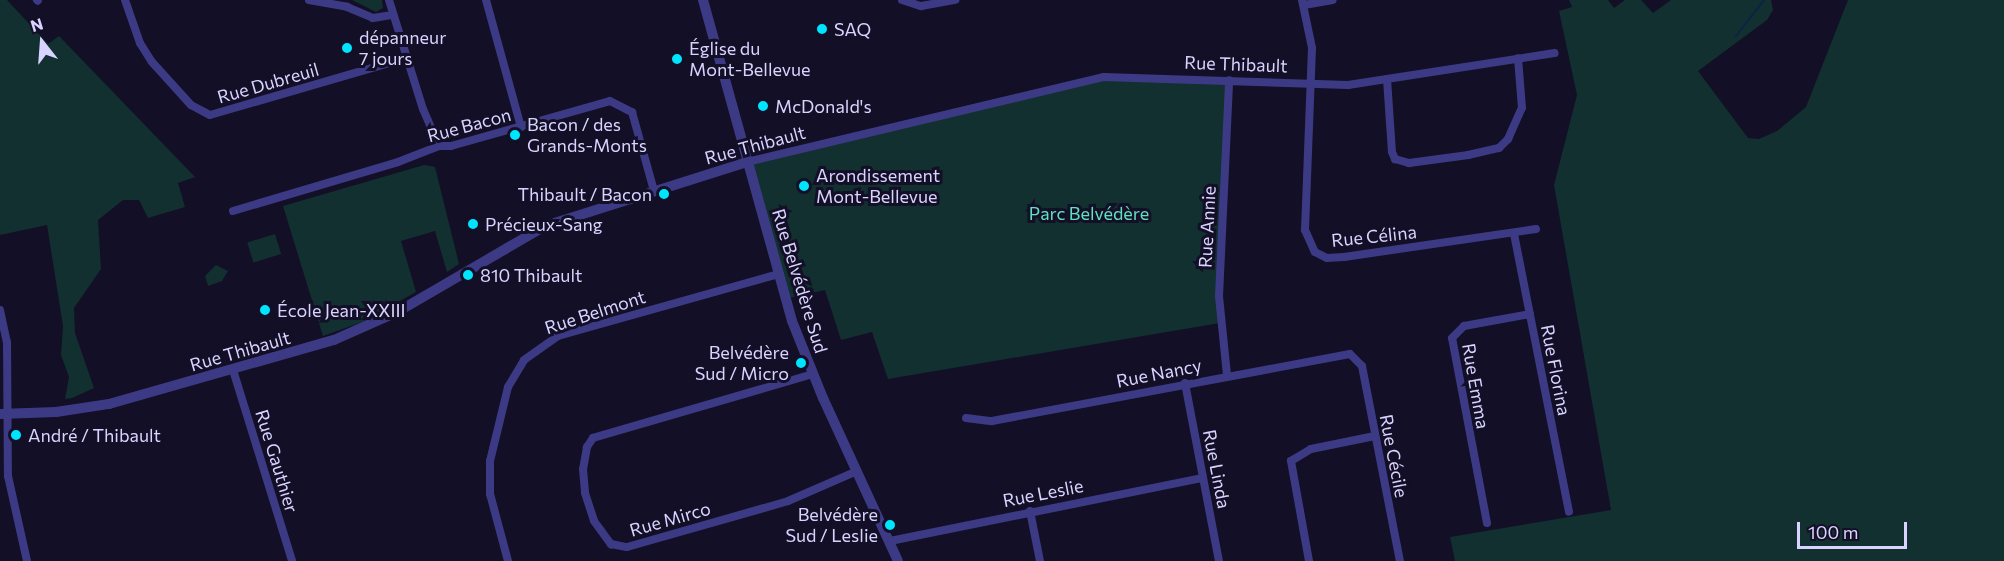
<!DOCTYPE html>
<meta charset="utf-8">
<style>
body{margin:0}
#map{position:relative;width:2004px;height:561px;overflow:hidden;background:#130f26;font-family:Commissioner,sans-serif}
div>[style]{position:absolute}
[style*='--x']{left:calc(var(--x)*1px);top:calc(var(--y)*1px);width:calc(var(--w)*1px);rotate:calc(var(--a)*1deg)}
.green>*{inset:0;background:#12302f;transform-origin:0 0}
.stream>*{height:2px;margin:-1px;padding:0 1px;transform-origin:1px;border-radius:1px;background:#0c2248}
.minor>*{height:8px;margin:-4px;padding:0 4px;transform-origin:4px;border-radius:4px;background:#3d3a85}
.tertiary>*{height:10px;margin:-5px;padding:0 5px;transform-origin:5px;border-radius:5px;background:#3d3a85}
.dots>*{width:16px;height:16px;translate:-50% -50%;box-sizing:border-box;border:3px solid #130f26;border-radius:50%}
span{translate:-50% -50%;white-space:nowrap;text-align:center;line-height:1.15;-webkit-text-stroke:6px #130f26;paint-order:stroke}
.poi-label{font-size:18px;color:#d9d4ff}
.left{translate:0 -50%;text-align:left}
.right{translate:-100% -50%;text-align:right}
.street-label{font-size:18px;color:#d9d4ff}
.park-label{font-size:18px;color:#5fe0c0}
.north{position:absolute;left:12px;top:12px;width:60px;height:60px;-webkit-text-stroke:4px #130f26;paint-order:stroke;rotate:343deg;font-size:16px;font-weight:700;line-height:24px;text-align:center;color:#d9d4ff}
.north::after{content:'';display:block;margin:auto;width:21px;height:27px;background:#d9d4ff;clip-path:polygon(50% 0,100% 100%,50% 72%,0 100%)}
.scale{position:absolute;left:1797px;top:522px;width:110px;height:27px;box-sizing:border-box;border:3px solid #d9d4ff;border-top:0;padding-left:8px;font-size:18px;line-height:21px;white-space:nowrap;color:#d9d4ff;-webkit-text-stroke:4px #130f26;paint-order:stroke}
</style>
<div id="map">
<div class="green">
<i style="clip-path:polygon(0 0,7px 0,48px 44px,59px 36px,195px 177px,178px 183px,185px 207px,148px 218px,139px 200px,123px 200px,98px 220px,101px 269px,74px 308px,75px 333px,94px 388px,72px 398px,65px 399px,69px 377px,61px 355px,63px 326px,47px 225px,0 235px)"></i>
<i style="clip-path:polygon(352px 0,382px 0,383px 8px,376px 12px)"></i>
<i style="clip-path:polygon(1569px 0,1608px 0,1614px 8px,1625px 0,1641px 0,1653px 13px,1671px 0,1771px 0,1773px 10px,1767px 20px,1698px 71px,1748px 138px,1759px 139px,1777px 131px,1806px 107px,1848px 0,2004px 0,2004px 561px,1455px 561px,1450px 537px,1611px 510px,1554px 185px,1577px 95px,1559px 11px,1572px 7px)"></i>
<i style="clip-path:polygon(1097px 78px,1229px 80px,1220px 323px,888px 379px,872px 332px,841px 340px,825px 290px,785px 299px,747px 162px)"></i>
<i style="clip-path:polygon(424px 165px,435px 167px,459px 264px,447px 272px,435px 231px,401px 241px,416px 292px,362px 322px,323px 336px,283px 206px)"></i>
<i style="left:275px;top:234px;width:21px;height:29px;rotate:73deg"></i>
<i style="clip-path:polygon(216px 265px,228px 271px,222px 281px,208px 286px,205px 276px)"></i>
</div>
<div class="stream">
<i style="--x:1736;--y:36;--w:46;--a:-52.1"></i>
</div>
<div class="minor">
<i style="--x:37;--y:0;--w:1;--a:45"></i>
<i style="--x:125;--y:0;--w:46;--a:70.8"></i>
<i style="--x:140;--y:43;--w:22;--a:58"></i>
<i style="--x:152;--y:62;--w:58;--a:47.8"></i>
<i style="--x:191;--y:105;--w:21;--a:28"></i>
<i style="--x:210;--y:115;--w:204;--a:-16.2"></i>
<i style="--x:309;--y:0;--w:39;--a:10"></i>
<i style="--x:347;--y:7;--w:28;--a:23"></i>
<i style="--x:373;--y:18;--w:20;--a:-9"></i>
<i style="--x:389;--y:0;--w:114;--a:72.7"></i>
<i style="--x:423;--y:109;--w:40;--a:66.6"></i>
<i style="--x:486;--y:0;--w:132;--a:74.6"></i>
<i style="--x:902;--y:0;--w:20;--a:18"></i>
<i style="--x:921;--y:6;--w:35;--a:-10"></i>
<i style="--x:1302;--y:0;--w:49;--a:78.2"></i>
<i style="--x:1312;--y:48;--w:182;--a:92.2"></i>
<i style="--x:1305;--y:230;--w:24;--a:66"></i>
<i style="--x:1315;--y:252;--w:13;--a:27"></i>
<i style="--x:1327;--y:258;--w:17;--a:-3"></i>
<i style="--x:1344;--y:257;--w:194;--a:-8.3"></i>
<i style="--x:1304;--y:5;--w:29;--a:-10"></i>
<i style="--x:1387;--y:79;--w:73;--a:86.1"></i>
<i style="--x:1392;--y:152;--w:8;--a:67"></i>
<i style="--x:1395;--y:159;--w:15;--a:16"></i>
<i style="--x:1409;--y:163;--w:60;--a:-7.7"></i>
<i style="--x:1468;--y:155;--w:32;--a:-13"></i>
<i style="--x:1499;--y:148;--w:13;--a:-45"></i>
<i style="--x:1508;--y:139;--w:34;--a:-66"></i>
<i style="--x:1522;--y:108;--w:50;--a:-94.6"></i>
<i style="--x:747;--y:162;--w:367;--a:-13.4"></i>
<i style="--x:1104;--y:77;--w:244;--a:1.9"></i>
<i style="--x:1348;--y:85;--w:209;--a:-8.8"></i>
<i style="--x:233;--y:211;--w:172;--a:-16.5"></i>
<i style="--x:398;--y:162;--w:44;--a:-21.3"></i>
<i style="--x:439;--y:146;--w:12;--a:0"></i>
<i style="--x:451;--y:146;--w:165;--a:-15.8"></i>
<i style="--x:610;--y:101;--w:25;--a:27"></i>
<i style="--x:632;--y:112;--w:82;--a:74.4"></i>
<i style="--x:1514;--y:234;--w:283;--a:78.8"></i>
<i style="--x:0;--y:310;--w:33;--a:78"></i>
<i style="--x:7;--y:342;--w:134;--a:89.6"></i>
<i style="--x:8;--y:476;--w:87;--a:77.4"></i>
<i style="--x:233;--y:370;--w:200;--a:72.8"></i>
<i style="--x:813;--y:374;--w:229;--a:163.8"></i>
<i style="--x:593;--y:438;--w:11;--a:124"></i>
<i style="--x:587;--y:447;--w:22;--a:100"></i>
<i style="--x:583;--y:469;--w:24;--a:85"></i>
<i style="--x:585;--y:493;--w:29;--a:72"></i>
<i style="--x:594;--y:521;--w:29;--a:54"></i>
<i style="--x:611;--y:544;--w:16;--a:11"></i>
<i style="--x:627;--y:547;--w:167;--a:-15.9"></i>
<i style="--x:788;--y:501;--w:75;--a:-23.5"></i>
<i style="--x:1227;--y:375;--w:79;--a:-95.8"></i>
<i style="--x:1219;--y:296;--w:216;--a:-87.3"></i>
<i style="--x:1185;--y:383;--w:181;--a:79.2"></i>
<i style="--x:966;--y:418;--w:26;--a:7"></i>
<i style="--x:992;--y:421;--w:364;--a:-10.6"></i>
<i style="--x:1350;--y:354;--w:17;--a:45"></i>
<i style="--x:1362;--y:366;--w:199;--a:79"></i>
<i style="--x:1030;--y:511;--w:51;--a:78.7"></i>
<i style="--x:1487;--y:523;--w:188;--a:-100.7"></i>
<i style="--x:1452;--y:338;--w:17;--a:-45"></i>
<i style="--x:1464;--y:326;--w:67;--a:-10.3"></i>
<i style="--x:890;--y:541;--w:319;--a:-11.4"></i>
<i style="--x:508;--y:561;--w:69;--a:-105"></i>
<i style="--x:490;--y:494;--w:33;--a:-90"></i>
<i style="--x:490;--y:461;--w:76;--a:-76.3"></i>
<i style="--x:508;--y:387;--w:31;--a:-59"></i>
<i style="--x:524;--y:360;--w:42;--a:-35.2"></i>
<i style="--x:558;--y:336;--w:229;--a:-15.7"></i>
<i style="--x:1309;--y:561;--w:102;--a:-100.2"></i>
<i style="--x:1291;--y:461;--w:23;--a:-31"></i>
<i style="--x:1311;--y:449;--w:65;--a:-11.5"></i>
</div>
<div class="tertiary">
<i style="--x:703;--y:0;--w:333;--a:74.5"></i>
<i style="--x:792;--y:321;--w:83;--a:68.1"></i>
<i style="--x:823;--y:398;--w:179;--a:65.3"></i>
<i style="--x:0;--y:414;--w:56;--a:-2"></i>
<i style="--x:56;--y:412;--w:54;--a:-8.6"></i>
<i style="--x:109;--y:404;--w:234;--a:-15.9"></i>
<i style="--x:334;--y:340;--w:71;--a:-24"></i>
<i style="--x:399;--y:311;--w:169;--a:-30.2"></i>
<i style="--x:545;--y:226;--w:212;--a:-17.6"></i>
</div>
<div class="dots">
<i style="left:822px;top:29px;background:#00e5ff"></i>
<i style="left:347px;top:48px;background:#00e5ff"></i>
<i style="left:677px;top:59px;background:#00e5ff"></i>
<i style="left:763px;top:106px;background:#00e5ff"></i>
<i style="left:515px;top:135px;background:#00e5ff"></i>
<i style="left:804px;top:186px;background:#00e5ff"></i>
<i style="left:664px;top:194px;background:#00e5ff"></i>
<i style="left:473px;top:224px;background:#00e5ff"></i>
<i style="left:468px;top:275px;background:#00e5ff"></i>
<i style="left:265px;top:310px;background:#00e5ff"></i>
<i style="left:801px;top:363px;background:#00e5ff"></i>
<i style="left:16px;top:435px;background:#00e5ff"></i>
<i style="left:890px;top:525px;background:#00e5ff"></i>
</div>
<div class="poi-label">
<span class="left" style="left:834px;top:29px">SAQ</span>
<span class="left" style="left:359px;top:48px">dépanneur<br>7 jours</span>
<span class="left" style="left:689px;top:59px">Église du<br>Mont-Bellevue</span>
<span class="left" style="left:775px;top:106px">McDonald's</span>
<span class="left" style="left:527px;top:135px">Bacon / des<br>Grands-Monts</span>
<span class="left" style="left:816px;top:186px">Arondissement<br>Mont-Bellevue</span>
<span class="right" style="left:652px;top:194px">Thibault / Bacon</span>
<span class="left" style="left:485px;top:224px">Précieux-Sang</span>
<span class="left" style="left:480px;top:275px">810 Thibault</span>
<span class="left" style="left:277px;top:310px">École Jean-XXIII</span>
<span class="right" style="left:789px;top:363px">Belvédère<br>Sud / Micro</span>
<span class="left" style="left:28px;top:435px">André / Thibault</span>
<span class="right" style="left:878px;top:525px">Belvédère<br>Sud / Leslie</span>
</div>
<div class="street-label">
<span style="left:1236px;top:64px;rotate:2deg">Rue Thibault</span>
<span style="left:268px;top:83px;rotate:-16deg">Rue Dubreuil</span>
<span style="left:469px;top:125px;rotate:-15deg">Rue Bacon</span>
<span style="left:755px;top:145px;rotate:-15deg">Rue Thibault</span>
<span style="left:1207px;top:227px;rotate:-87deg">Rue Annie</span>
<span style="left:1374px;top:236px;rotate:-6deg">Rue Célina</span>
<span style="left:800px;top:281px;rotate:73deg">Rue Belvédère Sud</span>
<span style="left:595px;top:312px;rotate:-18deg">Rue Belmont</span>
<span style="left:240px;top:351px;rotate:-16deg">Rue Thibault</span>
<span style="left:1556px;top:370px;rotate:79deg">Rue Florina</span>
<span style="left:1159px;top:373px;rotate:-11deg">Rue Nancy</span>
<span style="left:1476px;top:386px;rotate:80deg">Rue Emma</span>
<span style="left:1394px;top:456px;rotate:79deg">Rue Cécile</span>
<span style="left:277px;top:461px;rotate:73deg">Rue Gauthier</span>
<span style="left:1217px;top:469px;rotate:79deg">Rue Linda</span>
<span style="left:1043px;top:493px;rotate:-11deg">Rue Leslie</span>
<span style="left:670px;top:519px;rotate:-16deg">Rue Mirco</span>
</div>
<div class="park-label">
<span style="left:1089px;top:213px">Parc Belvédère</span>
</div>
<div class="north">N</div>
<div class="scale">100 m</div>
</div>
